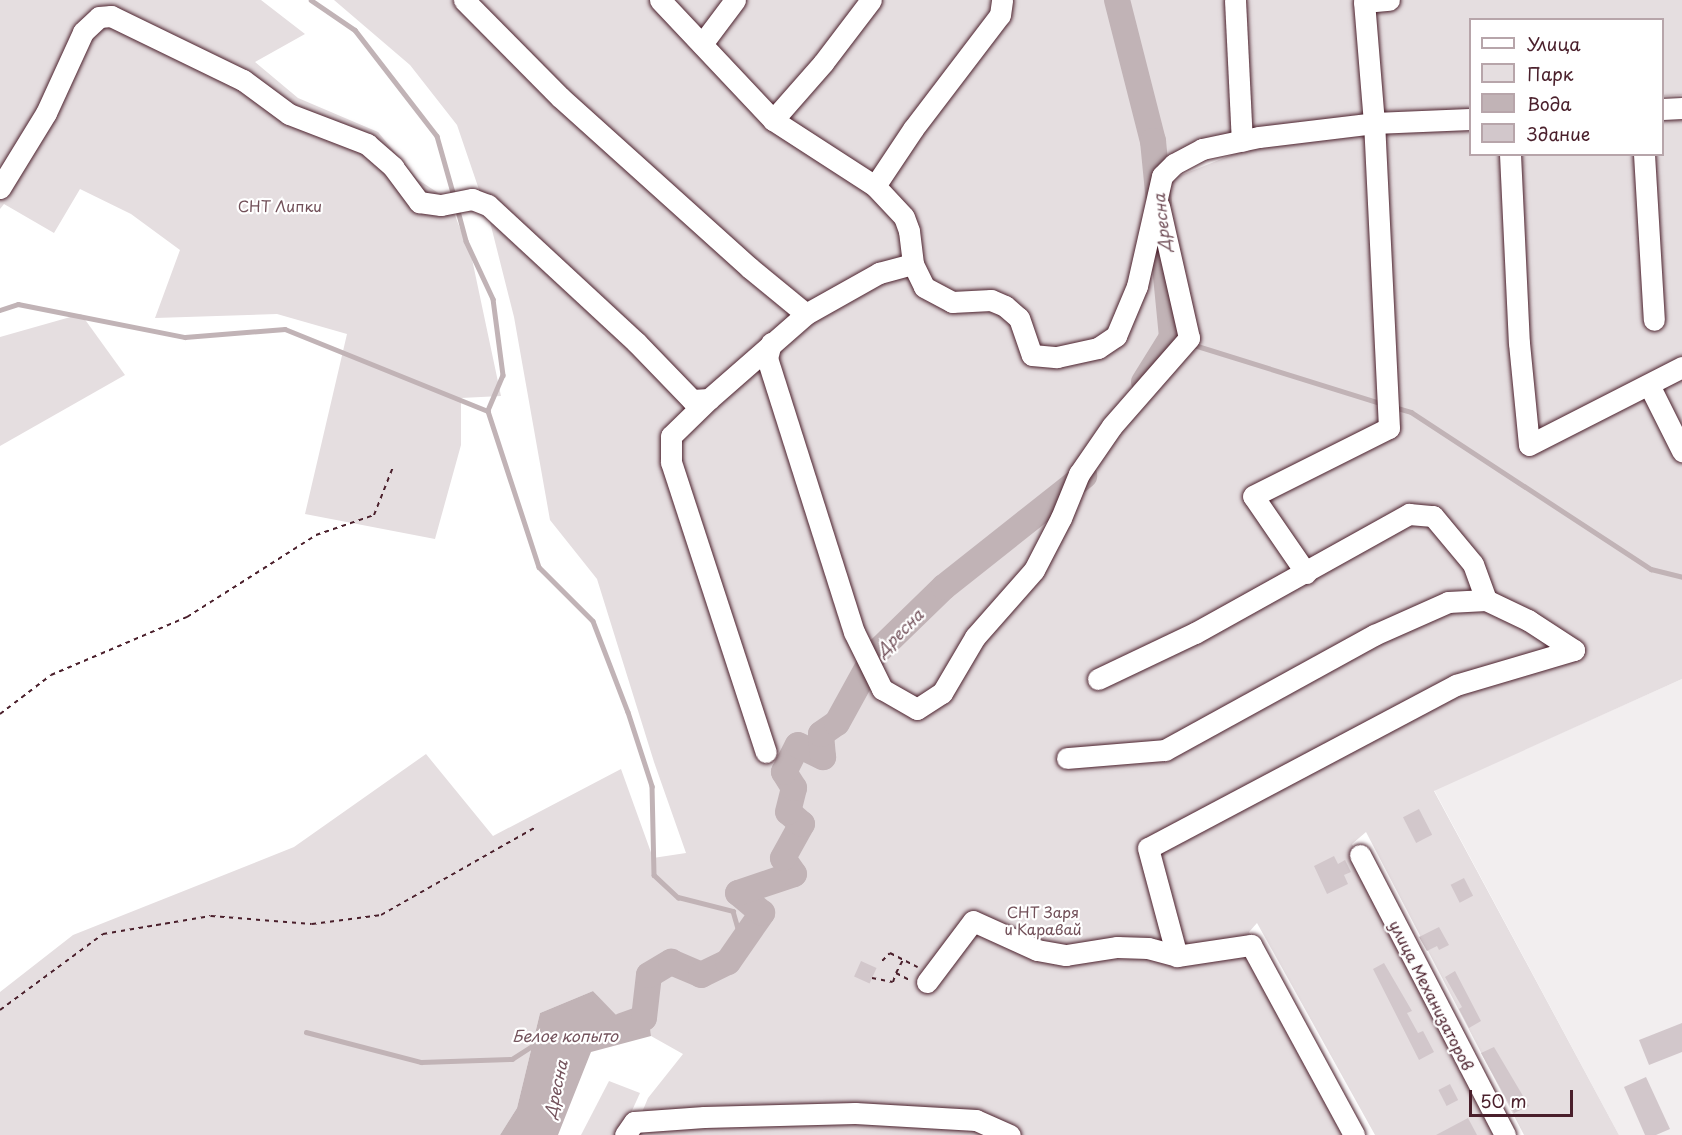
<!DOCTYPE html>
<meta charset="utf-8">
<style>
body{margin:0}
#map{position:relative;width:1682px;height:1135px;overflow:hidden;background:#fff;font-family:"Playpen Sans",sans-serif}
div>[style]{position:absolute}
[style*='--x']{left:calc(var(--x)*1px);top:calc(var(--y)*1px);width:calc(var(--w)*1px);rotate:calc(var(--a)*1deg)}
.built>*{inset:0;background:#f2eeef}
.green>*{inset:0;background:#e5dee0}
.water>*{inset:0;background:#c1b3b6}
.stream>*{height:4.5px;margin:-2.25px;padding:0 2.25px;transform-origin:2.25px;border-radius:2.25px;background:#c1b3b6}
.river>*{height:26px;margin:-13px;padding:0 13px;transform-origin:13px;border-radius:13px;background:#c1b3b6}
.building>*{inset:0;background:#d2c7cb;transform-origin:0 0}
.path>*{height:2px;margin-top:-1px;transform-origin:0;background:repeating-linear-gradient(90deg,#4a1f2b 0 4.5px,transparent 0 9px)}
.roads{filter:drop-shadow(0 0 2px #4a1f2b) drop-shadow(0 0 2px #4a1f2b)}
.minor>*{height:21px;margin:-10.5px;padding:0 10.5px;transform-origin:10.5px;border-radius:10.5px;background:#fff}
span{translate:-50% -50%;white-space:nowrap;text-align:center;line-height:1.15;-webkit-text-stroke:4.5px #fff;paint-order:stroke}
.park-label{font-size:15px;color:#714f58}
.street-label{font-size:15px;color:#4a1f2b}
.water-label{font-size:16px;color:#74535c;font-style:italic}
.legend{position:absolute;left:1469px;top:18px;width:195px;height:138px;box-sizing:border-box;background:#fff;border:2px solid #b7a5aa;margin:0;padding:8px 10px;list-style:none;font-size:18px;color:#4a1f2b}
.legend li{display:flex;align-items:center;gap:12px;height:30px}
.legend b{width:30px;border:2px solid #b7a5aa}
.scale{position:absolute;left:1469px;top:1090px;width:104px;height:27px;box-sizing:border-box;border:3px solid #4a1f2b;border-top:0;padding-left:8px;font-size:18px;line-height:21px;white-space:nowrap;color:#4a1f2b;-webkit-text-stroke:4px #fff;paint-order:stroke}
</style>
<div id="map">
<div class="built">
<i style="clip-path:polygon(1682px 679px,1682px 1135px,1619px 1135px,1434px 790px)"></i>
</div>
<div class="green">
<i style="clip-path:polygon(0 0,261px 0,305px 34px,255px 62px,298px 98px,378px 132px,417px 179px,449px 200px,472px 259px,501px 396px,461px 398px,461px 445px,435px 539px,305px 514px,347px 334px,277px 314px,155px 318px,180px 250px,131px 214px,80px 189px,54px 233px,4px 204px,0 209px)"></i>
<i style="clip-path:polygon(334px 0,1682px 0,1682px 95px,1663px 96px,1662px 20px,1470px 20px,1470px 109px,1369px 114px,1251px 131px,1234px 134px,1177px 159px,1179px 176px,1264px 142px,1365px 129px,1470px 124px,1470px 154px,1662px 154px,1663px 113px,1682px 112px,1682px 356px,1549px 432px,1559px 437px,1646px 391px,1678px 447px,1682px 463px,1682px 679px,1434px 791px,1619px 1135px,1524px 1135px,1366px 832px,1352px 844px,1504px 1135px,1375px 1135px,1257px 923px,1249px 932px,1361px 1135px,1021px 1135px,979px 1116px,867px 1109px,640px 1117px,648px 1098px,683px 1054px,651px 1036px,648px 1007px,617px 1017px,593px 991px,540px 1013px,517px 1108px,500px 1135px,0 1135px,0 992px,73px 935px,294px 847px,426px 754px,493px 836px,621px 769px,653px 858px,686px 853px,654px 762px,597px 579px,550px 520px,514px 317px,490px 222px,457px 125px,410px 65px)"></i>
<i style="clip-path:polygon(81px 314px,125px 375px,0 446px,0 337px)"></i>
<i style="clip-path:polygon(1682px 372px,1682px 438px,1654px 386px)"></i>
<i style="clip-path:polygon(609px 1081px,640px 1093px,621px 1135px,581px 1135px)"></i>
<i style="clip-path:polygon(950px 1122px,1004px 1135px,631px 1135px,633px 1128px,686px 1123px)"></i>
</div>
<div class="water">
<i style="clip-path:polygon(593px 991px,617px 1016px,648px 1007px,651px 1036px,591px 1052px,558px 1135px,500px 1135px,517px 1108px,540px 1013px)"></i>
</div>
<div class="stream">
<i style="--x:311;--y:0;--w:53;--a:34.3"></i>
<i style="--x:355;--y:30;--w:134;--a:52.3"></i>
<i style="--x:437;--y:136;--w:62;--a:74.2"></i>
<i style="--x:457;--y:207;--w:35;--a:75"></i>
<i style="--x:466;--y:241;--w:64;--a:65"></i>
<i style="--x:493;--y:299;--w:77;--a:82.5"></i>
<i style="--x:503;--y:375;--w:39;--a:113"></i>
<i style="--x:0;--y:310;--w:19;--a:-18"></i>
<i style="--x:18;--y:304;--w:170;--a:11.2"></i>
<i style="--x:185;--y:337;--w:100;--a:-4.6"></i>
<i style="--x:285;--y:329;--w:219;--a:22"></i>
<i style="--x:488;--y:411;--w:164;--a:71.9"></i>
<i style="--x:539;--y:567;--w:76;--a:45"></i>
<i style="--x:593;--y:621;--w:97;--a:69"></i>
<i style="--x:628;--y:712;--w:78;--a:72"></i>
<i style="--x:652;--y:786;--w:89;--a:88.7"></i>
<i style="--x:654;--y:875;--w:33;--a:43"></i>
<i style="--x:678;--y:897;--w:57;--a:14.3"></i>
<i style="--x:733;--y:911;--w:32;--a:74"></i>
<i style="--x:1191;--y:344;--w:198;--a:17.3"></i>
<i style="--x:1394;--y:407;--w:18;--a:16"></i>
<i style="--x:1411;--y:412;--w:287;--a:33.2"></i>
<i style="--x:1651;--y:569;--w:32;--a:14"></i>
<i style="--x:306;--y:1032;--w:119;--a:14.6"></i>
<i style="--x:421;--y:1062;--w:91;--a:-1.9"></i>
<i style="--x:512;--y:1059;--w:27;--a:-33"></i>
</div>
<div class="river">
<i style="--x:1117;--y:0;--w:146;--a:75.7"></i>
<i style="--x:1153;--y:141;--w:61;--a:84.4"></i>
<i style="--x:1144;--y:382;--w:53;--a:-58.1"></i>
<i style="--x:1172;--y:337;--w:81;--a:-95.6"></i>
<i style="--x:622;--y:1026;--w:23;--a:-20"></i>
<i style="--x:644;--y:1018;--w:43;--a:-83.4"></i>
<i style="--x:649;--y:975;--w:26;--a:-31"></i>
<i style="--x:671;--y:962;--w:33;--a:23"></i>
<i style="--x:701;--y:975;--w:30;--a:-26"></i>
<i style="--x:728;--y:962;--w:60;--a:-55.2"></i>
<i style="--x:762;--y:913;--w:31;--a:-140"></i>
<i style="--x:738;--y:893;--w:59;--a:-18.7"></i>
<i style="--x:794;--y:874;--w:19;--a:-125"></i>
<i style="--x:783;--y:858;--w:39;--a:-61"></i>
<i style="--x:802;--y:824;--w:18;--a:-139"></i>
<i style="--x:788;--y:812;--w:25;--a:-76"></i>
<i style="--x:794;--y:788;--w:19;--a:-122"></i>
<i style="--x:784;--y:772;--w:30;--a:-63"></i>
<i style="--x:798;--y:745;--w:28;--a:26"></i>
<i style="--x:823;--y:757;--w:23;--a:-95"></i>
<i style="--x:821;--y:734;--w:19;--a:-35"></i>
<i style="--x:837;--y:723;--w:79;--a:-61.2"></i>
<i style="--x:875;--y:654;--w:96;--a:-44.2"></i>
<i style="--x:944;--y:587;--w:179;--a:-38.4"></i>
</div>
<div class="building">
<i style="left:1419px;top:809px;width:29px;height:18px;rotate:63deg"></i>
<i style="clip-path:polygon(1334px 856px,1338px 864px,1345px 860px,1351px 872px,1344px 875px,1348px 884px,1327px 894px,1314px 866px)"></i>
<i style="left:1464px;top:878px;width:20px;height:15px;rotate:63deg"></i>
<i style="clip-path:polygon(1439px 927px,1449px 945px,1439px 950px,1437px 946px,1427px 951px,1419px 937px)"></i>
<i style="left:861px;top:961px;width:17px;height:17px;rotate:24deg"></i>
<i style="clip-path:polygon(1384px 963px,1412px 1011px,1407px 1013px,1418px 1033px,1423px 1031px,1434px 1052px,1419px 1060px,1373px 969px)"></i>
<i style="clip-path:polygon(1455px 971px,1481px 1021px,1469px 1028px,1459px 1009px,1462px 1007px,1445px 977px)"></i>
<i style="clip-path:polygon(1682px 1023px,1682px 1052px,1649px 1065px,1639px 1040px)"></i>
<i style="clip-path:polygon(1494px 1047px,1529px 1106px,1514px 1113px,1481px 1053px)"></i>
<i style="clip-path:polygon(1646px 1077px,1670px 1129px,1656px 1135px,1645px 1135px,1624px 1087px)"></i>
<i style="left:1450px;top:1084px;width:18px;height:13px;rotate:63deg"></i>
<i style="clip-path:polygon(1468px 1118px,1477px 1135px,1436px 1135px)"></i>
</div>
<div class="path">
<i style="--x:0;--y:714;--w:64;--a:-37.4"></i>
<i style="--x:51;--y:675;--w:148;--a:-23.1"></i>
<i style="--x:187;--y:617;--w:153;--a:-32.4"></i>
<i style="--x:316;--y:535;--w:61;--a:-19"></i>
<i style="--x:374;--y:515;--w:52;--a:-68.4"></i>
<i style="--x:882;--y:961;--w:11;--a:-45"></i>
<i style="--x:890;--y:953;--w:31;--a:27"></i>
<i style="--x:896;--y:973;--w:15;--a:-62"></i>
<i style="--x:872;--y:978;--w:21;--a:11"></i>
<i style="--x:893;--y:982;--w:9;--a:-72"></i>
<i style="--x:896;--y:973;--w:17;--a:28"></i>
<i style="--x:0;--y:1010;--w:128;--a:-36.4"></i>
<i style="--x:103;--y:934;--w:109;--a:-9.5"></i>
<i style="--x:211;--y:916;--w:101;--a:4.5"></i>
<i style="--x:312;--y:924;--w:70;--a:-7.4"></i>
<i style="--x:381;--y:915;--w:176;--a:-29.6"></i>
</div>
<div class="roads">
<div class="minor">
<i style="--x:464;--y:0;--w:136;--a:45.3"></i>
<i style="--x:560;--y:97;--w:256;--a:42"></i>
<i style="--x:750;--y:268;--w:72;--a:39.4"></i>
<i style="--x:660;--y:0;--w:165;--a:46.7"></i>
<i style="--x:773;--y:120;--w:121;--a:32.9"></i>
<i style="--x:875;--y:186;--w:42;--a:46.9"></i>
<i style="--x:904;--y:217;--w:15;--a:70"></i>
<i style="--x:909;--y:231;--w:33;--a:83"></i>
<i style="--x:913;--y:264;--w:25;--a:64"></i>
<i style="--x:924;--y:287;--w:32;--a:28"></i>
<i style="--x:952;--y:302;--w:39;--a:-3"></i>
<i style="--x:991;--y:300;--w:15;--a:23"></i>
<i style="--x:1005;--y:306;--w:18;--a:41"></i>
<i style="--x:1019;--y:318;--w:39;--a:71"></i>
<i style="--x:1032;--y:355;--w:25;--a:5"></i>
<i style="--x:1057;--y:357;--w:42;--a:-12.4"></i>
<i style="--x:1098;--y:348;--w:22;--a:-34"></i>
<i style="--x:1116;--y:336;--w:54;--a:-67.2"></i>
<i style="--x:1137;--y:286;--w:113;--a:-77.2"></i>
<i style="--x:1162;--y:176;--w:17;--a:-45"></i>
<i style="--x:1174;--y:164;--w:32;--a:-28"></i>
<i style="--x:1202;--y:149;--w:58;--a:-11.9"></i>
<i style="--x:1259;--y:137;--w:116;--a:-6.9"></i>
<i style="--x:1374;--y:123;--w:96;--a:-2.4"></i>
<i style="--x:1235;--y:0;--w:141;--a:87.2"></i>
<i style="--x:702;--y:44;--w:55;--a:-53.1"></i>
<i style="--x:1662;--y:109;--w:20;--a:-3"></i>
<i style="--x:773;--y:120;--w:76;--a:-48.7"></i>
<i style="--x:823;--y:63;--w:79;--a:-52.7"></i>
<i style="--x:1510;--y:154;--w:189;--a:87.3"></i>
<i style="--x:1519;--y:343;--w:102;--a:84.4"></i>
<i style="--x:1529;--y:445;--w:172;--a:-27"></i>
<i style="--x:1644;--y:154;--w:166;--a:86.6"></i>
<i style="--x:875;--y:186;--w:69;--a:-56.3"></i>
<i style="--x:913;--y:129;--w:143;--a:-52.7"></i>
<i style="--x:1000;--y:15;--w:15;--a:-82"></i>
<i style="--x:0;--y:188;--w:88;--a:-58.5"></i>
<i style="--x:46;--y:113;--w:89;--a:-65.4"></i>
<i style="--x:83;--y:32;--w:22;--a:-43"></i>
<i style="--x:99;--y:17;--w:12;--a:-5"></i>
<i style="--x:111;--y:16;--w:147;--a:25.9"></i>
<i style="--x:243;--y:80;--w:57;--a:36.5"></i>
<i style="--x:289;--y:114;--w:84;--a:21"></i>
<i style="--x:367;--y:144;--w:35;--a:41"></i>
<i style="--x:393;--y:167;--w:44;--a:53.4"></i>
<i style="--x:419;--y:202;--w:22;--a:8"></i>
<i style="--x:441;--y:205;--w:32;--a:-11"></i>
<i style="--x:472;--y:199;--w:17;--a:21"></i>
<i style="--x:488;--y:205;--w:202;--a:42.8"></i>
<i style="--x:636;--y:342;--w:81;--a:46"></i>
<i style="--x:692;--y:400;--w:17;--a:-3"></i>
<i style="--x:709;--y:399;--w:129;--a:-41.2"></i>
<i style="--x:806;--y:314;--w:84;--a:-29.3"></i>
<i style="--x:879;--y:273;--w:35;--a:-15"></i>
<i style="--x:771;--y:343;--w:16;--a:105"></i>
<i style="--x:767;--y:358;--w:287;--a:72.4"></i>
<i style="--x:854;--y:632;--w:64;--a:63.8"></i>
<i style="--x:882;--y:689;--w:40;--a:29.7"></i>
<i style="--x:917;--y:709;--w:30;--a:-33"></i>
<i style="--x:942;--y:693;--w:65;--a:-59.5"></i>
<i style="--x:975;--y:637;--w:89;--a:-48.6"></i>
<i style="--x:1034;--y:570;--w:59;--a:-62.6"></i>
<i style="--x:1061;--y:518;--w:48;--a:-67.8"></i>
<i style="--x:1079;--y:474;--w:58;--a:-55.5"></i>
<i style="--x:1112;--y:426;--w:117;--a:-48.8"></i>
<i style="--x:1189;--y:338;--w:135;--a:-102.8"></i>
<i style="--x:1649;--y:385;--w:74;--a:63.4"></i>
<i style="--x:709;--y:399;--w:53;--a:135.8"></i>
<i style="--x:671;--y:436;--w:26;--a:90"></i>
<i style="--x:671;--y:462;--w:305;--a:71.9"></i>
<i style="--x:1306;--y:573;--w:93;--a:-124.5"></i>
<i style="--x:1253;--y:496;--w:152;--a:-26.6"></i>
<i style="--x:1389;--y:428;--w:305;--a:-92.8"></i>
<i style="--x:1374;--y:123;--w:121;--a:-94.7"></i>
<i style="--x:1364;--y:2;--w:25;--a:-5"></i>
<i style="--x:1098;--y:679;--w:107;--a:-25.4"></i>
<i style="--x:1195;--y:633;--w:245;--a:-29.1"></i>
<i style="--x:1409;--y:514;--w:24;--a:5"></i>
<i style="--x:1433;--y:516;--w:62;--a:50.2"></i>
<i style="--x:1473;--y:564;--w:38;--a:70"></i>
<i style="--x:1067;--y:758;--w:98;--a:-4.7"></i>
<i style="--x:1165;--y:750;--w:239;--a:-28.8"></i>
<i style="--x:1374;--y:635;--w:81;--a:-24"></i>
<i style="--x:1448;--y:602;--w:38;--a:-3"></i>
<i style="--x:1486;--y:600;--w:47;--a:25.5"></i>
<i style="--x:1528;--y:620;--w:55;--a:33.1"></i>
<i style="--x:1574;--y:650;--w:123;--a:163.5"></i>
<i style="--x:1456;--y:685;--w:348;--a:152.1"></i>
<i style="--x:1148;--y:848;--w:112;--a:75"></i>
<i style="--x:1360;--y:855;--w:315;--a:62.6"></i>
<i style="--x:927;--y:982;--w:76;--a:-53"></i>
<i style="--x:973;--y:921;--w:70;--a:24.4"></i>
<i style="--x:1037;--y:950;--w:29;--a:10"></i>
<i style="--x:1066;--y:955;--w:52;--a:-8.9"></i>
<i style="--x:1117;--y:947;--w:31;--a:2"></i>
<i style="--x:1148;--y:948;--w:30;--a:15"></i>
<i style="--x:1177;--y:956;--w:75;--a:-8.5"></i>
<i style="--x:1251;--y:945;--w:216;--a:61.5"></i>
<i style="--x:625;--y:1135;--w:16;--a:-55"></i>
<i style="--x:634;--y:1122;--w:70;--a:-4.1"></i>
<i style="--x:704;--y:1117;--w:151;--a:-1.5"></i>
<i style="--x:855;--y:1113;--w:121;--a:3.3"></i>
<i style="--x:976;--y:1120;--w:37;--a:24"></i>
</div>
</div>
<div class="park-label">
<span style="left:280px;top:206px">СНТ Липки</span>
<span style="left:1043px;top:920px">СНТ Заря<br>и Каравай</span>
</div>
<div class="street-label">
<span style="left:1432px;top:995px;rotate:63deg">улица Механизаторов</span>
</div>
<div class="water-label">
<span style="left:1161px;top:223px;rotate:-96deg">Дресна</span>
<span style="left:899px;top:632px;rotate:-45deg">Дресна</span>
<span style="left:565px;top:1035px">Белое копыто</span>
<span style="left:555px;top:1089px;rotate:-78deg">Дресна</span>
</div>
<ul class="legend">
<li><b style="height:8px;background:#fff"></b>Улица</li>
<li><b style="height:16px;background:#e5dee0"></b>Парк</li>
<li><b style="height:16px;background:#c1b3b6"></b>Вода</li>
<li><b style="height:16px;background:#d2c7cb"></b>Здание</li>
</ul>
<div class="scale">50 m</div>
</div>
